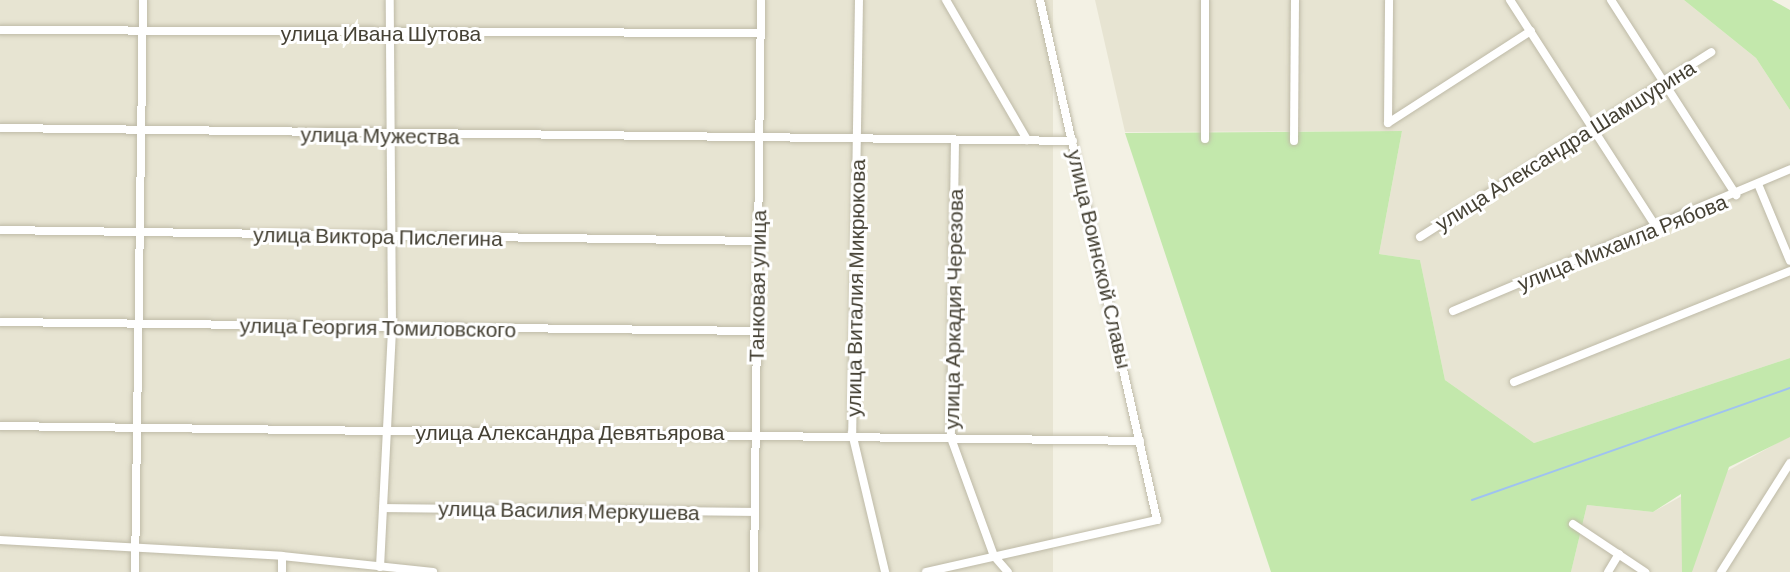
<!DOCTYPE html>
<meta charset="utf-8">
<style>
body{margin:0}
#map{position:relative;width:1790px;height:572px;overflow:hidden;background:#f3f1e4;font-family:Barlow,sans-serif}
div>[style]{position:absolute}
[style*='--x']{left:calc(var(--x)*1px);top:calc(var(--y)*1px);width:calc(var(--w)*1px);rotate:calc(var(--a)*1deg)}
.residential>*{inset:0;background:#e7e4d2;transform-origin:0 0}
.green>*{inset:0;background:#c3e8ac}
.stream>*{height:2px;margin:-1px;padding:0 1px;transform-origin:1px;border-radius:1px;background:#9fc2f1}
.roads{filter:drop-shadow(0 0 2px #bebaa7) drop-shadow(0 0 2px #bebaa7)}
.minor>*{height:8px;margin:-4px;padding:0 4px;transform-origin:4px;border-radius:4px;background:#fff}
span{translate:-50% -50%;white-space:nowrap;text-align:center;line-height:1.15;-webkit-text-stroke:6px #fff;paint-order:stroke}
.street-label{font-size:21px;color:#454134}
</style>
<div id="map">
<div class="residential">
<i style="left:0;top:0;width:1053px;height:572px"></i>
<i style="clip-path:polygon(1095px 0,1684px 0,1756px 58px,1790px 110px,1790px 358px,1534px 443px,1445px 380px,1420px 260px,1379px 254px,1402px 131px,1125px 132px)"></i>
<i style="clip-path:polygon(1790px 436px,1790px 572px,1571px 572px,1587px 505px,1653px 512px)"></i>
</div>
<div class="green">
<i style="clip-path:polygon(1684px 0,1772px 0,1790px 10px,1790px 110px,1756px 58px)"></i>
<i style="clip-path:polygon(1402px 131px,1379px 254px,1420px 260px,1445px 380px,1534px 443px,1790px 358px,1790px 437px,1729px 467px,1692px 572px,1682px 572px,1681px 494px,1653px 512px,1587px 505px,1571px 572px,1271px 572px,1125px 133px)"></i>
</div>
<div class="stream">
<i style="--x:1472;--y:500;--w:337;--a:-19.4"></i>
</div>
<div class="roads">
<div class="minor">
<i style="--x:859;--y:0;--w:433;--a:90.9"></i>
<i style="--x:852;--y:433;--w:143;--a:76.6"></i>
<i style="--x:946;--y:0;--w:162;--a:59.9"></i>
<i style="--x:1510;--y:0;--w:271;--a:57.2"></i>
<i style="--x:1611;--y:0;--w:232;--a:57.3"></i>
<i style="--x:0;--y:30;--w:761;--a:0.23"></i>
<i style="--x:1388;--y:123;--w:170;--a:-32.8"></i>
<i style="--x:1388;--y:123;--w:123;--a:-89.5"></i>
<i style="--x:0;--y:128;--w:1073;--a:0.69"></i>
<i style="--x:1205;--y:139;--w:139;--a:-90"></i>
<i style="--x:955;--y:140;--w:298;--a:90.8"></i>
<i style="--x:951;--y:438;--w:126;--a:70"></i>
<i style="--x:994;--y:556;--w:21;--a:49"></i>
<i style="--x:1294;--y:141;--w:141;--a:-89.6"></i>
<i style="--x:1758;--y:184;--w:83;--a:67.4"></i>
<i style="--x:0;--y:230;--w:757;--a:0.83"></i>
<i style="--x:1420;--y:237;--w:345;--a:-32.4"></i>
<i style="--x:1453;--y:311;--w:366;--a:-22.8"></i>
<i style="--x:0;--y:322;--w:755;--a:0.68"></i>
<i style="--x:1514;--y:382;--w:297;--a:-21.9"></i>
<i style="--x:0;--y:426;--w:1140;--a:0.75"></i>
<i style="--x:383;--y:508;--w:372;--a:0.6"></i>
<i style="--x:1573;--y:524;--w:87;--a:33.7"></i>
<i style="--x:0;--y:540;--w:282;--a:3.2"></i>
<i style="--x:282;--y:556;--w:152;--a:6"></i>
<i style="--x:380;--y:567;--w:240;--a:-87.1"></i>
<i style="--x:392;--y:327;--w:327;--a:-90.4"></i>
<i style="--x:135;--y:572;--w:572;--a:-89.2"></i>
<i style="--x:282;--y:572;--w:16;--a:-90"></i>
<i style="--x:754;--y:572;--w:572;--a:-89.3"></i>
<i style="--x:926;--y:572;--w:237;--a:-12.7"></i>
<i style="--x:1157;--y:520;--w:533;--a:-102.68"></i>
<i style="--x:1608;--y:572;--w:21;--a:-59"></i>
<i style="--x:1721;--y:572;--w:129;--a:-57.7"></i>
</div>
</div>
<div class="street-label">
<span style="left:381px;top:33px">улица Ивана Шутова</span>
<span style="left:380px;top:135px;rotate:1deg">улица Мужества</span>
<span style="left:1565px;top:145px;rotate:-32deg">улица Александра Шамшурина</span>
<span style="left:378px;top:236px;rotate:1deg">улица Виктора Пислегина</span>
<span style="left:1622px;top:242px;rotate:-22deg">улица Михаила Рябова</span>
<span style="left:1100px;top:259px;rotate:77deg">улица Воинской Славы</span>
<span style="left:757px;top:286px;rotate:-89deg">Танковая улица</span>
<span style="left:855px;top:288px;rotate:-89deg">улица Виталия Микрюкова</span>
<span style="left:953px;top:309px;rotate:-89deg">улица Аркадия Черезова</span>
<span style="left:378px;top:327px;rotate:1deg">улица Георгия Томиловского</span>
<span style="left:570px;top:432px">улица Александра Девятьярова</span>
<span style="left:569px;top:510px;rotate:1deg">улица Василия Меркушева</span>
</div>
</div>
